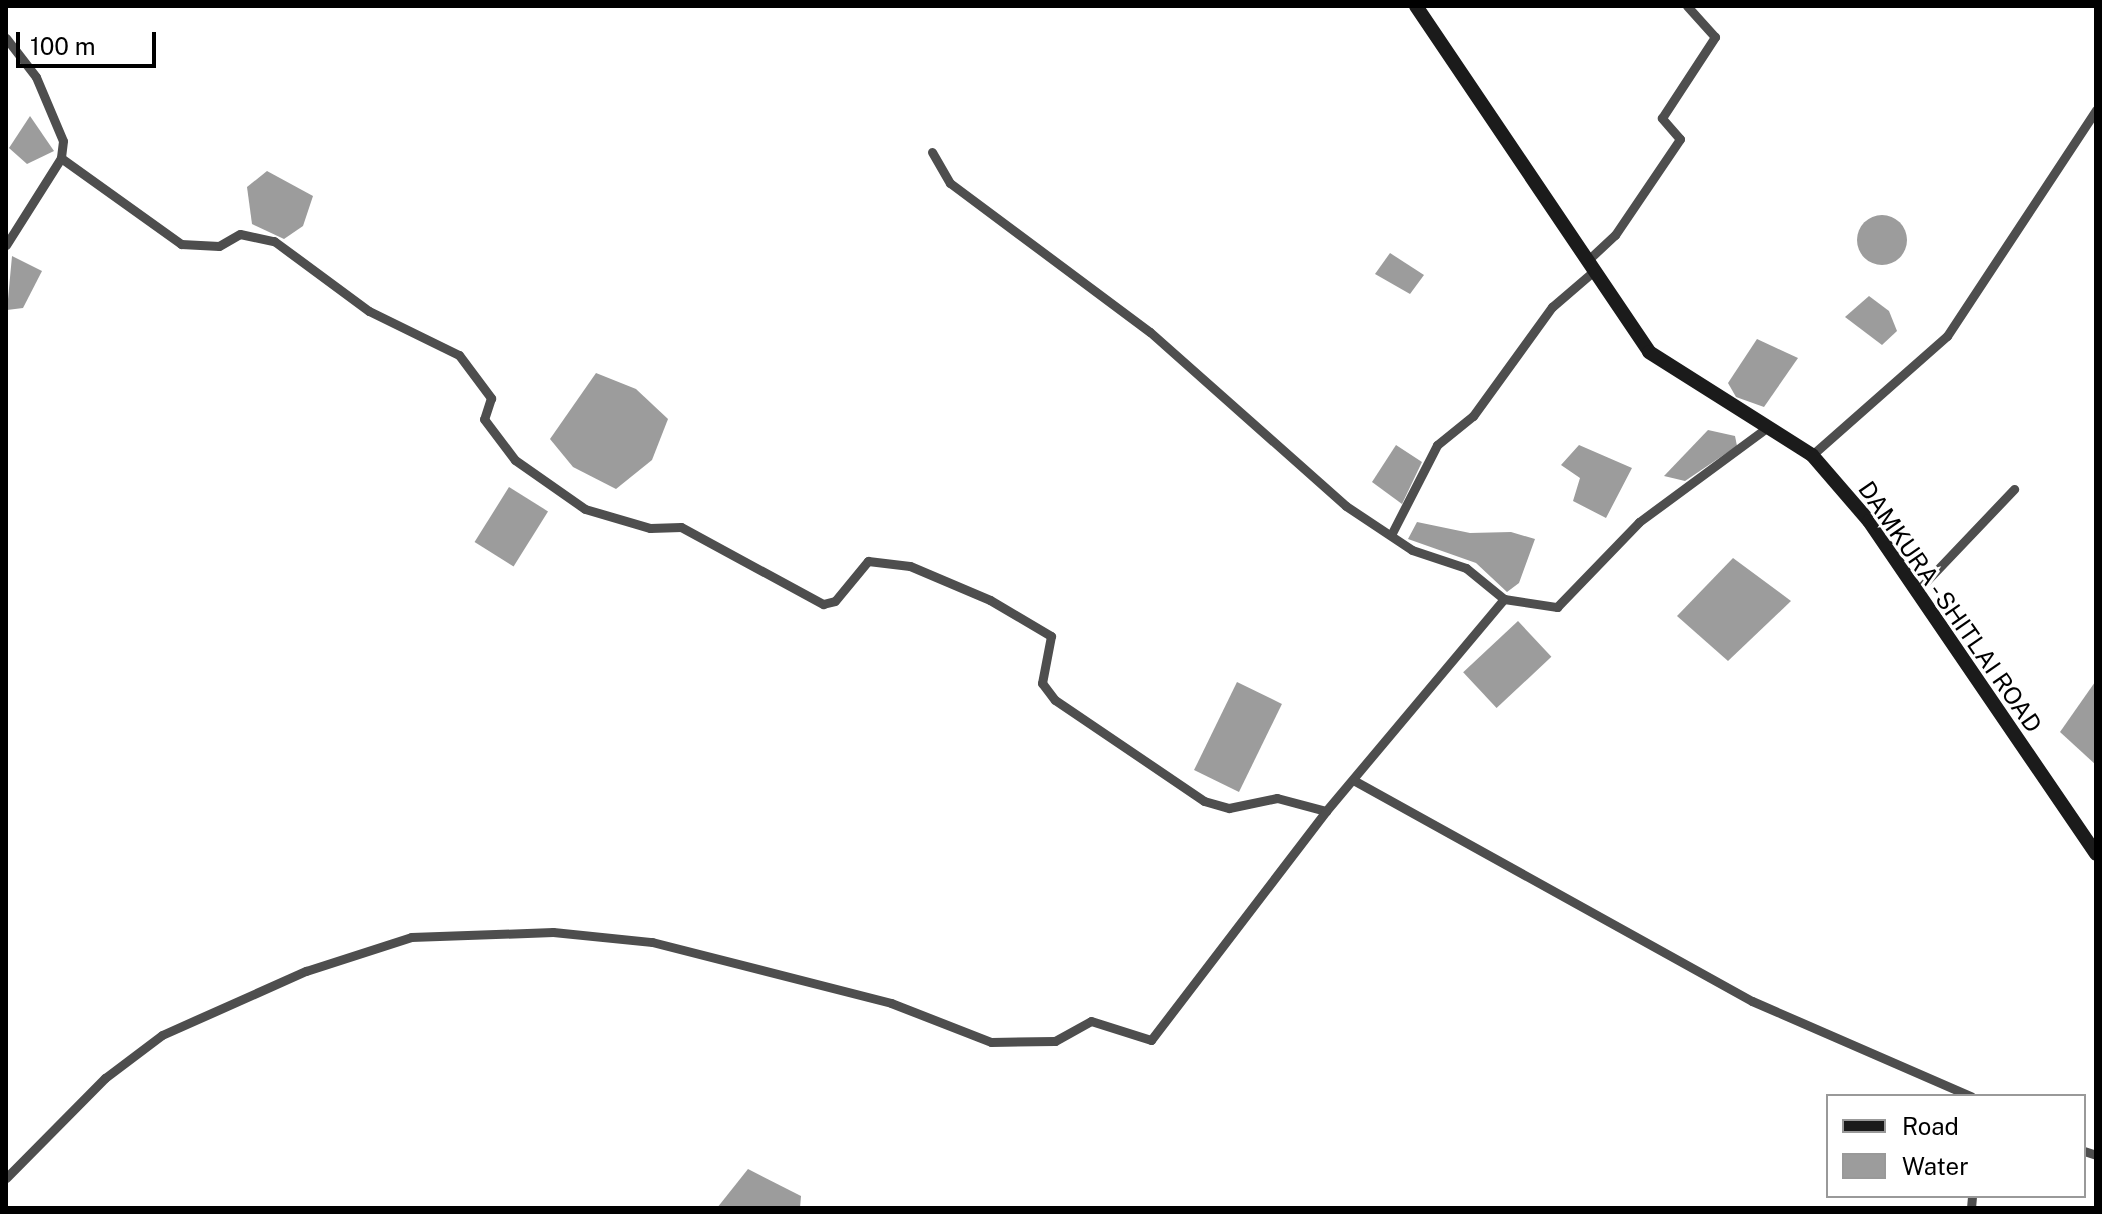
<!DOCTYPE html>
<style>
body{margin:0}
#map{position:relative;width:2102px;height:1214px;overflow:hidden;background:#fff;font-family:"Public Sans",sans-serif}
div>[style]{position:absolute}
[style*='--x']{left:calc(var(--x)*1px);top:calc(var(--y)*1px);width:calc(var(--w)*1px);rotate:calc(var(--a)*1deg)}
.water>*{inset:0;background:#9c9c9c;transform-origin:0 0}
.round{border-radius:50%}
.street>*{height:9px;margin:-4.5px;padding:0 4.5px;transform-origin:4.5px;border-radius:4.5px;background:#4e4e4e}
.secondary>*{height:14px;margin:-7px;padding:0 7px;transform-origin:7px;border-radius:7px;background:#1b1b1b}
span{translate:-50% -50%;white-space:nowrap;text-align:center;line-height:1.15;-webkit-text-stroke:6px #fff;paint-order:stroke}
.street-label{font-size:24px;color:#000}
.frame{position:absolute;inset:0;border:8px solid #000;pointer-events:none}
.legend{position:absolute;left:1826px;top:1094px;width:260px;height:104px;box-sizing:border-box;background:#fff;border:2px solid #999;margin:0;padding:10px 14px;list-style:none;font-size:24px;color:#000}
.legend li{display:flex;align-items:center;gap:16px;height:40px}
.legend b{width:40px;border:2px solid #999}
.scale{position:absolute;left:16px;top:32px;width:140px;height:36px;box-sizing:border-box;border:4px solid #000;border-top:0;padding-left:10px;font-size:24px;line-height:28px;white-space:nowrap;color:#000;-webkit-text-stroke:6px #fff;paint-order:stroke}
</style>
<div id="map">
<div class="water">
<i style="clip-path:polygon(30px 116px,54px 151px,27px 164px,9px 148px)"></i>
<i style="clip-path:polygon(267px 171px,313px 196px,303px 226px,284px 239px,252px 224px,247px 187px)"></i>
<i class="round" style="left:1857px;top:215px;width:50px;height:50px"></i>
<i style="clip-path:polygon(1390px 253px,1424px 275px,1410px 294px,1375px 274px)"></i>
<i style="clip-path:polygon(12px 256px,42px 271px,23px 308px,7px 310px)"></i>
<i style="clip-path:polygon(1869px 296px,1889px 311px,1897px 331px,1882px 345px,1845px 317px)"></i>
<i style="clip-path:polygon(1757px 339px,1798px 358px,1764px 407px,1736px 397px,1728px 383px)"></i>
<i style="clip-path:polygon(596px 373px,636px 389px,668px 419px,652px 460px,616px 489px,573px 467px,550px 439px)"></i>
<i style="clip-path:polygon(1708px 430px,1735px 436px,1737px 446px,1685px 481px,1664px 476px)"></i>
<i style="clip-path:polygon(1396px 445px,1422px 462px,1402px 504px,1372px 482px)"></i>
<i style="clip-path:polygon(1579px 445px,1632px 468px,1606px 518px,1573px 501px,1580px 478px,1561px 465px)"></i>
<i style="left:509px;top:487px;width:46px;height:65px;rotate:32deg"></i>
<i style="clip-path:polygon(1417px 522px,1470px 533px,1511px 532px,1535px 539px,1519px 583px,1507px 592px,1476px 563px,1408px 539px)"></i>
<i style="clip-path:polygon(1733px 558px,1791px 601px,1728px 661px,1677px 616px)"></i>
<i style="left:1518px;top:621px;width:49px;height:75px;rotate:47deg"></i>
<i style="left:1237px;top:682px;width:50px;height:98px;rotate:26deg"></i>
<i style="clip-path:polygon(2095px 682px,2096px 682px,2096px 765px,2060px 732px)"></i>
<i style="clip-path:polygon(748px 1169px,801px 1196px,800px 1208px,717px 1208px)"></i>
</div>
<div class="street">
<i style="--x:6;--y:38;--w:49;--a:52.4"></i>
<i style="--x:36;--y:77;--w:69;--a:67.1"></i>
<i style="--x:63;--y:141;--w:17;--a:97"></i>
<i style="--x:61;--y:158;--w:103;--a:122.3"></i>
<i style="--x:932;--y:152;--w:36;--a:60"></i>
<i style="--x:950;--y:183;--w:249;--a:36.7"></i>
<i style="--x:1150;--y:332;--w:262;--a:41.6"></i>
<i style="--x:1346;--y:506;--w:79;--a:33.7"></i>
<i style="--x:1412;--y:550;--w:57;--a:18.4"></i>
<i style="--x:1466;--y:568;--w:49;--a:39.2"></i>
<i style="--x:61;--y:158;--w:148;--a:35.6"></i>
<i style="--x:181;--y:244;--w:38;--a:3"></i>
<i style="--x:219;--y:246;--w:24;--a:-30"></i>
<i style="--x:240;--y:234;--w:35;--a:12"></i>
<i style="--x:274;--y:241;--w:118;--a:36.4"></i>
<i style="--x:369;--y:311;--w:100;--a:26.1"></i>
<i style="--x:459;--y:355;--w:54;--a:53.3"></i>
<i style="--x:491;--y:398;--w:22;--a:108"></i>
<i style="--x:484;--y:419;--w:51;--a:52.9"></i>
<i style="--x:515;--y:460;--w:85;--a:35"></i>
<i style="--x:585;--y:509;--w:68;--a:16.3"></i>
<i style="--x:650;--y:528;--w:31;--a:-2"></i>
<i style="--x:681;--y:527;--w:162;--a:28.5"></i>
<i style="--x:823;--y:604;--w:12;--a:-14"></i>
<i style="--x:835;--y:601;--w:52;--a:-50.5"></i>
<i style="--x:868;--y:561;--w:42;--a:6.8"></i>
<i style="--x:910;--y:566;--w:87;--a:23"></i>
<i style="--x:990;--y:600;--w:71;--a:30.5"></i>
<i style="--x:1051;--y:636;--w:48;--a:100.8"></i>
<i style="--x:1042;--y:683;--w:21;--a:53"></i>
<i style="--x:1055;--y:700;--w:180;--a:34.1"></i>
<i style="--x:1204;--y:801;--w:26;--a:16"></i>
<i style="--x:1229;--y:808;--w:49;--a:-11.8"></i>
<i style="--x:1277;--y:798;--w:51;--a:14.9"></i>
<i style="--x:1326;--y:811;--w:277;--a:-50"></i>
<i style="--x:1504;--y:599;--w:54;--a:8.6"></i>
<i style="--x:1557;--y:607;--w:118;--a:-46"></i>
<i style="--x:1639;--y:522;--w:162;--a:-36.4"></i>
<i style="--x:1588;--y:260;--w:37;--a:-43"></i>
<i style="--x:1615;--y:235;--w:116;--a:-55.9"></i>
<i style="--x:1680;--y:139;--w:28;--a:-131"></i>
<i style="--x:1662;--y:118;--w:97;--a:-56.8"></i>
<i style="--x:1715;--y:37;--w:42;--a:-132.1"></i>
<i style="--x:1812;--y:455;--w:180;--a:-41.4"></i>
<i style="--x:1947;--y:336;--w:271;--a:-56.6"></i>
<i style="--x:1391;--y:535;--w:101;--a:-62.9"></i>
<i style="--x:1437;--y:445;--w:46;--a:-38.9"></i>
<i style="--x:1473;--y:416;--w:135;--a:-54.1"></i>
<i style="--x:1552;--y:307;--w:57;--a:-40.7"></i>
<i style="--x:1917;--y:591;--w:141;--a:-46.4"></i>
<i style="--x:1355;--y:781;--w:454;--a:29"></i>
<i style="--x:1752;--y:1001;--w:239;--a:23.5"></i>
<i style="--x:2084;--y:1151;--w:13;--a:18"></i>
<i style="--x:6;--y:1178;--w:141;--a:-45.3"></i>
<i style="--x:105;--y:1078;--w:71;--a:-37"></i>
<i style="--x:162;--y:1035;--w:158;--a:-24"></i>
<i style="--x:306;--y:971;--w:110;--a:-17.9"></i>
<i style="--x:411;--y:937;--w:142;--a:-2"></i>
<i style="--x:553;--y:932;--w:100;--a:5.8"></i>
<i style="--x:652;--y:942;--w:247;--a:14.3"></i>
<i style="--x:891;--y:1003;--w:107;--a:21.3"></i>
<i style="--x:991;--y:1042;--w:64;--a:-0.9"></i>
<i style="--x:1055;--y:1041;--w:41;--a:-29.1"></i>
<i style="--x:1091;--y:1021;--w:63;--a:17.6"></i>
<i style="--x:1151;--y:1040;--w:288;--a:-52.6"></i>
<i style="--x:1971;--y:1208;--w:12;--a:-85"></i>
</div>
<div class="secondary">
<i style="--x:1416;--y:6;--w:417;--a:56"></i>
<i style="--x:1649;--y:352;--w:193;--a:32.3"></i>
<i style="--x:1812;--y:455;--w:87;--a:49.2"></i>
<i style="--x:1869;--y:521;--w:403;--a:55.7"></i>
</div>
<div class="street-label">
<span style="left:1950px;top:607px;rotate:55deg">DAMKURA - SHITLAI ROAD</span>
</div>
<div class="frame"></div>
<ul class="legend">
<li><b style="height:10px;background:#1b1b1b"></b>Road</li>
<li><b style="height:22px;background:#9c9c9c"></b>Water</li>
</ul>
<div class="scale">100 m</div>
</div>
